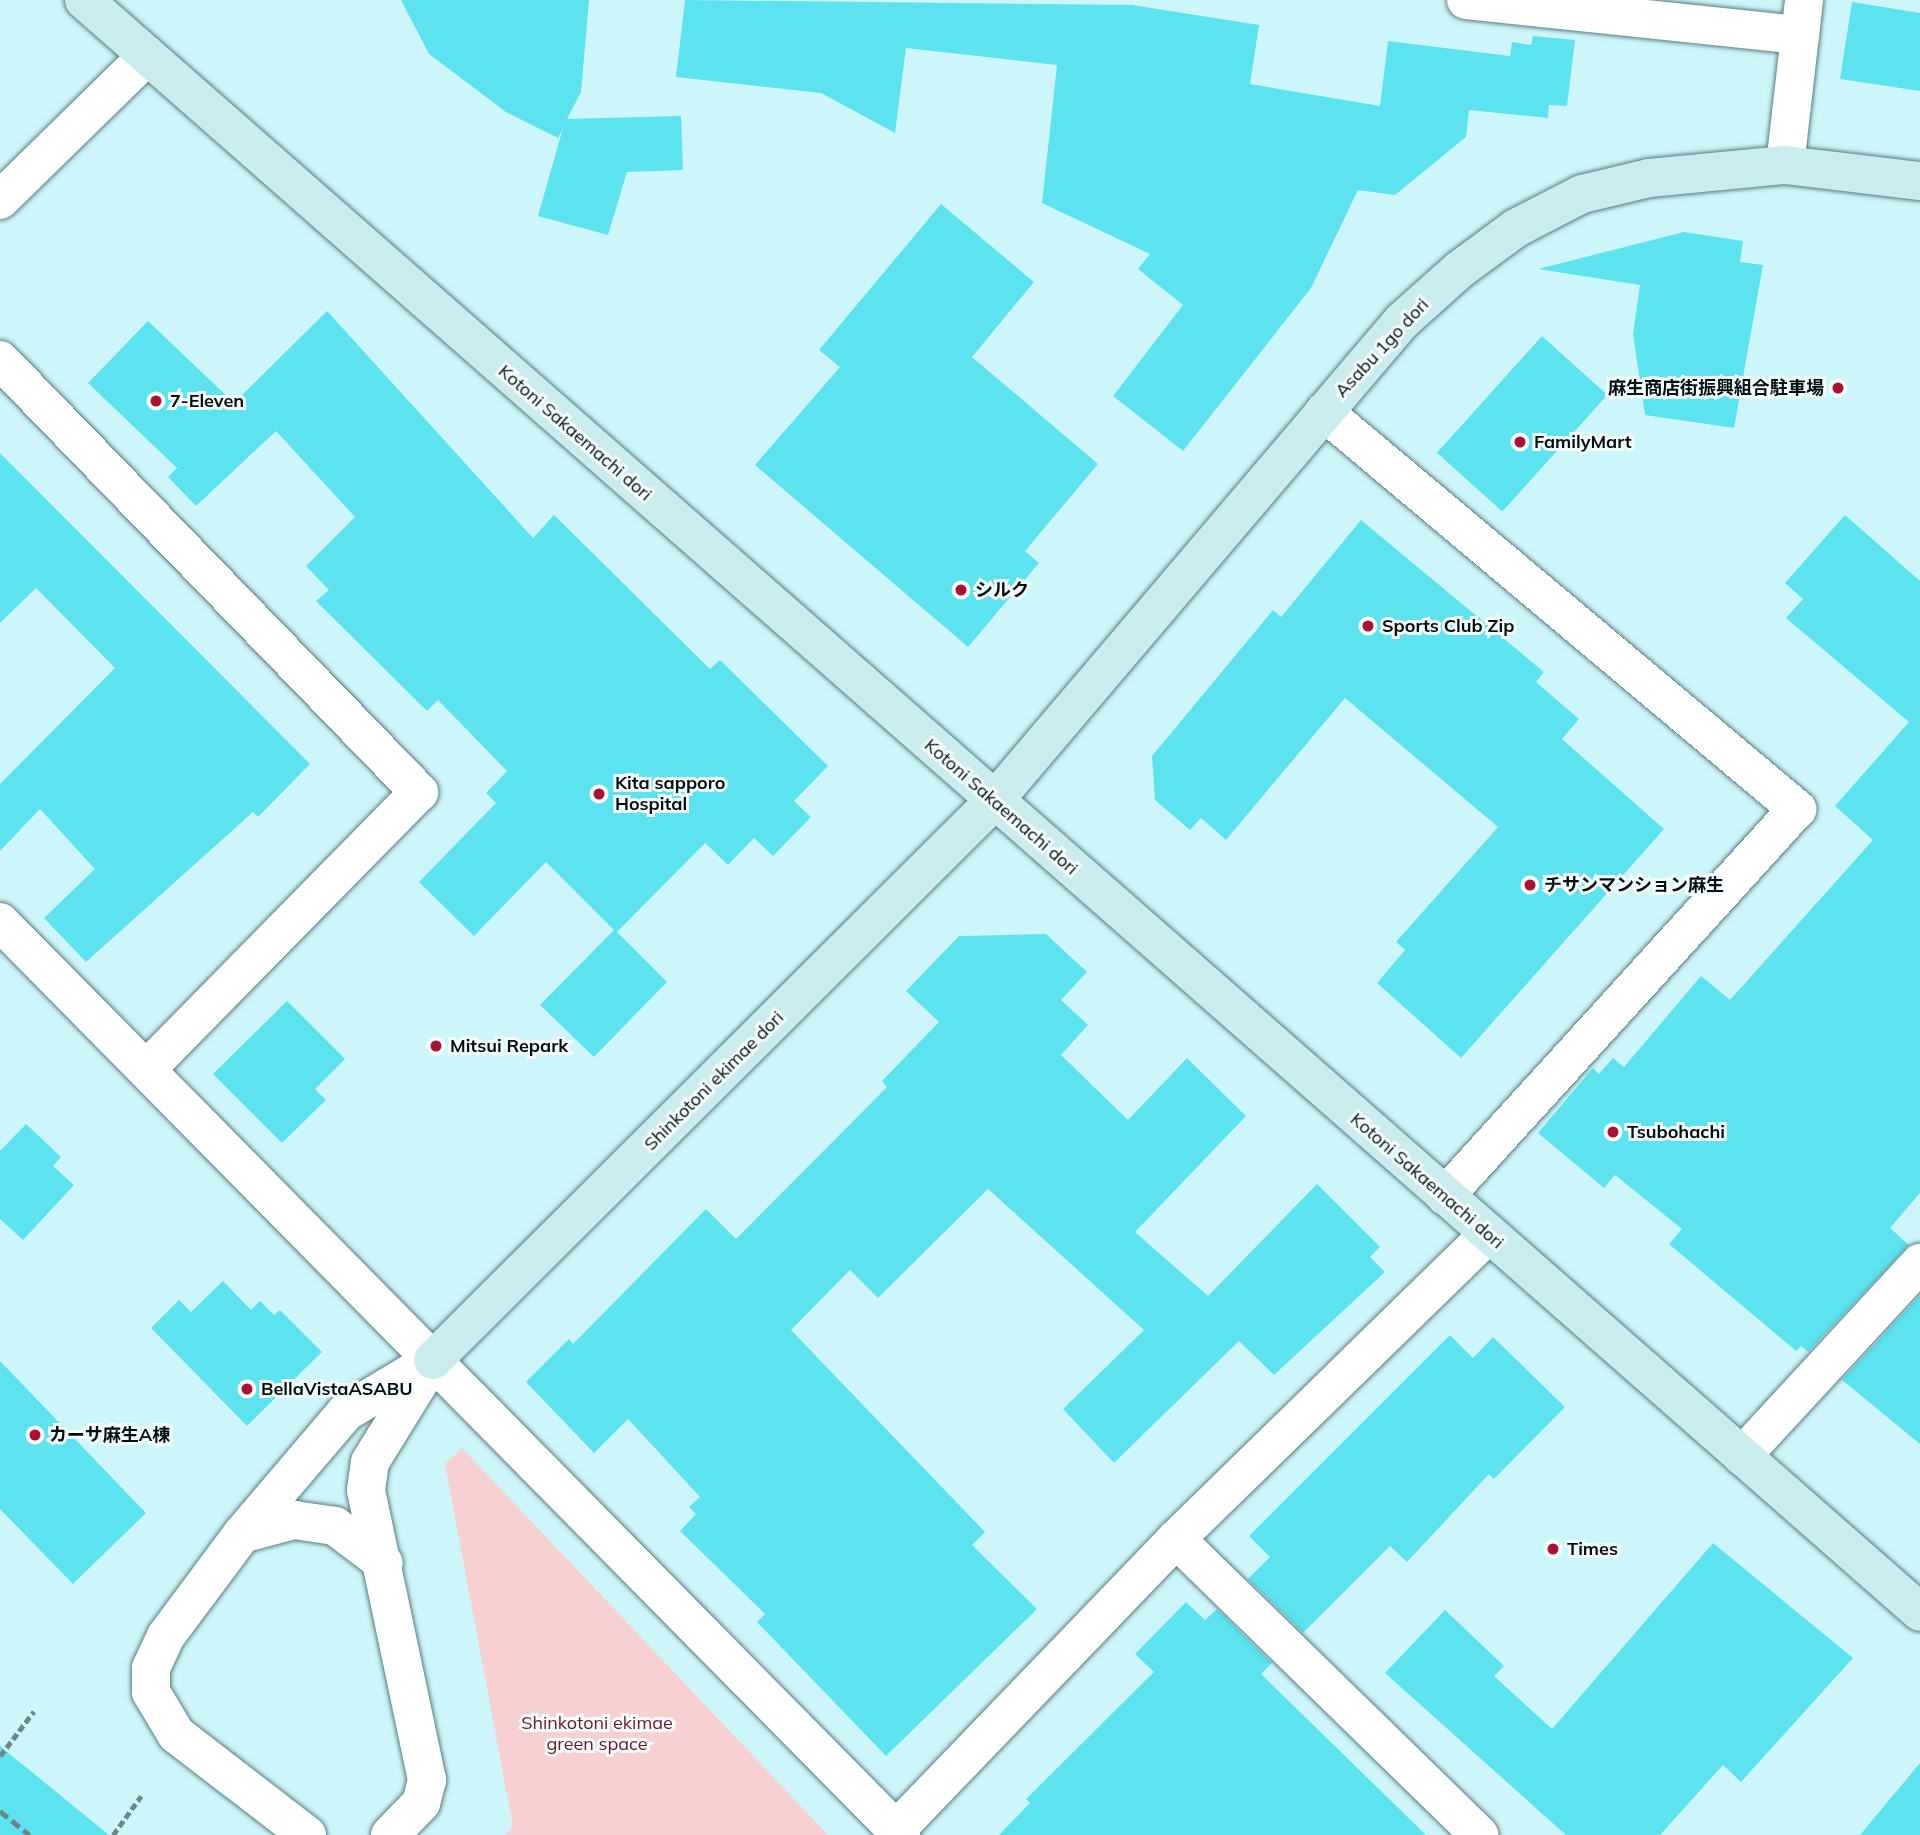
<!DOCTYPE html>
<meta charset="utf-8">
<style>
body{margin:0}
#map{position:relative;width:1920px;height:1835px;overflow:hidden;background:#cdf6fa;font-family:Mulish,"Noto Sans JP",sans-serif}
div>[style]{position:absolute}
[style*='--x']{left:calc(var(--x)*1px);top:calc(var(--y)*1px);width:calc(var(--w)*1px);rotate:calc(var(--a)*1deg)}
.green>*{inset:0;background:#f7d1d1}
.building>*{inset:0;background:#5ce3ef;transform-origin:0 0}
.path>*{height:4.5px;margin-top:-2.25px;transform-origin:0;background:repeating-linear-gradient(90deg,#6c888b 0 7px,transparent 0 10.5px)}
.roads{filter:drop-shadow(0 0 2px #587d81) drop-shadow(0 0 2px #587d81)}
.street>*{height:38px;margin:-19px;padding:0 19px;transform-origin:19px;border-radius:19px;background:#fff}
.secondary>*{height:38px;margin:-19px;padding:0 19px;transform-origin:19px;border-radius:19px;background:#cbecef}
.rail>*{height:5px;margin-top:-2.5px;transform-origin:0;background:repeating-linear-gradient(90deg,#6a8588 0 10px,transparent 0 15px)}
.dots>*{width:19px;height:19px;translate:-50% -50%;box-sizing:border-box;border:4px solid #f4fcfd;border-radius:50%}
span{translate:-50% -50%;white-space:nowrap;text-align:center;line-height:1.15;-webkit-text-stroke:6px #f4fcfd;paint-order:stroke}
.street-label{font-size:18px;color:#020e10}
.poi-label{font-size:18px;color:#020e10;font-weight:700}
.right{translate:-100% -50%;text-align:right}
.left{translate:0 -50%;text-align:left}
.park-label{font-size:18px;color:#6c1724}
</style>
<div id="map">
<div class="green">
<i style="clip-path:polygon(462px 1448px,828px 1835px,505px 1835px,513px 1827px,445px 1464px)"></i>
</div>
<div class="building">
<i style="clip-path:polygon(401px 0,589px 0,581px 92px,567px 119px,681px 116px,683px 170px,627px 172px,608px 235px,538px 216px,563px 128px,558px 138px,506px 112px,429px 54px)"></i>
<i style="clip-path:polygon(685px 0,1132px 5px,1259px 25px,1250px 84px,1380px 106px,1388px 41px,1510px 56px,1512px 42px,1531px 45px,1533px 36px,1575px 40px,1567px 106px,1549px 105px,1548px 118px,1469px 110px,1466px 137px,1395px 195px,1358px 190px,1311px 288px,1183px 451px,1113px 396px,1183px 305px,1138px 269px,1150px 254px,1042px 203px,1057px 65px,906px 48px,895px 133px,821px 93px,676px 77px)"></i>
<i style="clip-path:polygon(1852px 2px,1920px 13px,1920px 91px,1840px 79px)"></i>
<i style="clip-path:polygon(941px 204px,1034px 282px,972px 357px,1098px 464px,1025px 551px,1039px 563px,968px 647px,755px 465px,840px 367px,819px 350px)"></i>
<i style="clip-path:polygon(1684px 232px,1743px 241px,1740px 262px,1763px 265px,1734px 428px,1645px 415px,1633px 334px,1640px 285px,1538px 269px)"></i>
<i style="clip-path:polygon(327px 311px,533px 538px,554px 515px,710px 669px,720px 660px,828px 766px,794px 801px,811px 817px,773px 856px,754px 838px,728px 865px,705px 843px,617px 932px,667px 982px,594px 1057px,540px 1005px,614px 930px,546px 862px,474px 936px,419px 882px,496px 803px,486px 793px,507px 771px,438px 700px,427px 711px,316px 601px,329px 590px,306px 566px,355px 517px,276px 431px,196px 506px,168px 477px,177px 468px,88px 383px,148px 321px,234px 403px)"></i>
<i style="left:1542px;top:336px;width:88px;height:157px;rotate:42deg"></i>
<i style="clip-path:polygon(0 453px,310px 764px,258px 817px,253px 812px,86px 962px,44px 918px,95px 869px,40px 809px,0 851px,0 784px,115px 668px,36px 588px,0 623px)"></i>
<i style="clip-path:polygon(1845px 515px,1920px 581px,1920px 1193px,1890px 1228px,1909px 1245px,1808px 1352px,1801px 1346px,1796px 1351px,1669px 1244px,1682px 1229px,1615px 1175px,1604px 1188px,1538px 1133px,1593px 1068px,1599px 1074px,1613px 1058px,1624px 1067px,1701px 976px,1730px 1000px,1873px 840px,1835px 806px,1909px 722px,1786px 618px,1803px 599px,1785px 583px)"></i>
<i style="clip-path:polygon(1361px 520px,1544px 672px,1536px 682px,1579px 719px,1562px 739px,1664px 829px,1461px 1058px,1377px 983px,1405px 950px,1396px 942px,1498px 827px,1345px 698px,1226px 840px,1201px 818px,1190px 830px,1155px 800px,1152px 756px,1273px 610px,1281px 617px)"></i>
<i style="clip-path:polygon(1046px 934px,1087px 972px,1061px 1000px,1088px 1025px,1061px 1055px,1128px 1120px,1187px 1058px,1246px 1116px,1135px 1232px,1208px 1296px,1317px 1184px,1380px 1247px,1370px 1257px,1385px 1272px,1274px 1375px,1239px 1341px,1114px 1463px,1063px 1409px,1144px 1330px,988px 1189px,878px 1298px,850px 1270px,791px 1330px,985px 1532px,972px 1545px,1037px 1609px,886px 1756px,757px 1622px,765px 1614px,680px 1531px,696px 1514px,689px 1507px,700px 1497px,628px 1419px,594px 1453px,526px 1382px,569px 1339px,573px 1344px,706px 1209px,736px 1239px,887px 1087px,882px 1081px,939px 1022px,906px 991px,959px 936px)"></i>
<i style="clip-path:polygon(287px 1001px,345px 1059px,315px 1089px,326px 1100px,282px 1143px,213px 1074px)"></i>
<i style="clip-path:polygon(26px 1124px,61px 1157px,53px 1166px,74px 1185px,23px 1240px,0 1219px,0 1151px)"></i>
<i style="clip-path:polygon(223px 1281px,251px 1310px,260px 1301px,274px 1315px,280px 1310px,322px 1352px,247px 1426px,151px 1328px,179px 1300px,191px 1312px)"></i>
<i style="clip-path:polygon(1920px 1295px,1920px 1444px,1842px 1380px)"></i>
<i style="clip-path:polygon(1450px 1335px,1473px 1358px,1493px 1337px,1565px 1407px,1494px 1479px,1489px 1474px,1407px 1562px,1390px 1546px,1303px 1633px,1248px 1579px,1270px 1557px,1249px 1536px)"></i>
<i style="clip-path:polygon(0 1361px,146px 1513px,73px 1584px,0 1509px)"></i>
<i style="clip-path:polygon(1713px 1543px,1853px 1658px,1741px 1782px,1723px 1765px,1660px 1835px,1566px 1835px,1385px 1673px,1445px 1610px,1504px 1666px,1494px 1676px,1552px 1729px)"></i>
<i style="clip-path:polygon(1186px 1602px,1205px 1620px,1217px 1609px,1272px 1663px,1261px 1674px,1426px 1835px,999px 1835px,1030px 1803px,1026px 1799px,1154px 1672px,1135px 1654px)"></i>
<i style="clip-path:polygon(0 1746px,109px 1835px,0 1835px)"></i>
<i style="clip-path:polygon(1920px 1763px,1920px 1835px,1860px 1835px)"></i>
</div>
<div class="path">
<i style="--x:0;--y:1756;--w:56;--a:-52.9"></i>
<i style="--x:113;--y:1835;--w:48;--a:-54.3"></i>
</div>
<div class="roads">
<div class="street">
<i style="--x:1466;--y:0;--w:336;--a:6"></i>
<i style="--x:1785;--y:165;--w:166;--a:-83.4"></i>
<i style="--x:0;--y:200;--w:206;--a:-44.4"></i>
<i style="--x:0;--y:360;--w:602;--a:45.88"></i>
<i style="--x:419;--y:792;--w:388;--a:134.5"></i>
<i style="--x:1324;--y:412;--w:618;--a:40.01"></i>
<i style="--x:1797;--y:809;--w:523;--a:132.29"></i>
<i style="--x:0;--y:922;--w:1283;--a:45.38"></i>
<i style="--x:1742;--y:1456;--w:263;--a:-47.3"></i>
<i style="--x:242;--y:1534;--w:54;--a:-15.1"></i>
<i style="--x:294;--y:1520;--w:41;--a:8.3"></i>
<i style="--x:335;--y:1526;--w:61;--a:37.1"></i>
<i style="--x:1176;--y:1539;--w:424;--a:44.3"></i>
<i style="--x:896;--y:1830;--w:404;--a:-46.1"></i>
<i style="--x:1176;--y:1539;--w:437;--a:-44.3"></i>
<i style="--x:307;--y:1835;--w:165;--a:-142.4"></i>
<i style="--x:176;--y:1734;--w:49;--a:-120.8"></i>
<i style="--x:151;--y:1692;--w:24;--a:-90"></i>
<i style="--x:151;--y:1668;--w:35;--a:-65"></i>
<i style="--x:166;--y:1636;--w:127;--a:-53.3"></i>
<i style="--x:242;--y:1534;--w:160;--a:-49.6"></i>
<i style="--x:346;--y:1412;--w:101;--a:-30.9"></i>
<i style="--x:390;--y:1835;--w:45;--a:-45.9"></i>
<i style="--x:421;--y:1803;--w:24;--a:-75"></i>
<i style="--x:427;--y:1780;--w:296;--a:-101.9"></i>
<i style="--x:366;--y:1490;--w:28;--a:-82"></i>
<i style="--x:370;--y:1462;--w:114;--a:-58.3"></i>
</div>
<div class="secondary">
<i style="--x:84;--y:0;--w:2443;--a:41.28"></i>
<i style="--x:433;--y:1360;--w:792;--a:-44.9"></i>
<i style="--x:994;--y:801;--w:630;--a:-49.64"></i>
<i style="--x:1402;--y:321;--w:76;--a:-41.8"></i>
<i style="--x:1459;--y:270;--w:71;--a:-36.4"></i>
<i style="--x:1516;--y:228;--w:74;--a:-27.3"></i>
<i style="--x:1582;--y:194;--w:69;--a:-13.4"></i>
<i style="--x:1649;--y:178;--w:137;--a:-5.5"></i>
<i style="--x:1785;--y:165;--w:136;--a:6.8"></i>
</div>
</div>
<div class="rail">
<i style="--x:0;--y:1811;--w:38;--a:39"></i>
</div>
<div class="dots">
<i style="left:1838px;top:388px;background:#a81034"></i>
<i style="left:156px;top:401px;background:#a81034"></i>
<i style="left:1520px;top:442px;background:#a81034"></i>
<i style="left:961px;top:590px;background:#a81034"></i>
<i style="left:1368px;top:626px;background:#a81034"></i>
<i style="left:599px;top:794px;background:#a81034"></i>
<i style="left:1530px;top:885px;background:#a81034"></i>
<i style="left:436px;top:1046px;background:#a81034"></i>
<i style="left:1613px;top:1132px;background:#a81034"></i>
<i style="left:247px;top:1389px;background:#a81034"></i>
<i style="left:35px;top:1435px;background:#a81034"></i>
<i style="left:1553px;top:1549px;background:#a81034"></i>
</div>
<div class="street-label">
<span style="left:1382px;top:348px;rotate:-47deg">Asabu 1go dori</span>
<span style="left:575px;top:433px;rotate:41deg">Kotoni Sakaemachi dori</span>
<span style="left:1001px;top:807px;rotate:41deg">Kotoni Sakaemachi dori</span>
<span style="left:714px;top:1081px;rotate:-45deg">Shinkotoni ekimae dori</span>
<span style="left:1427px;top:1181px;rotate:41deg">Kotoni Sakaemachi dori</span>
</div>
<div class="poi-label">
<span class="right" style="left:1824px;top:388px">麻生商店街振興組合駐車場</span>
<span class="left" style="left:170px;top:401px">7-Eleven</span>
<span class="left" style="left:1534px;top:442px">FamilyMart</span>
<span class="left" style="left:975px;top:590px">シルク</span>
<span class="left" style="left:1382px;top:626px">Sports Club Zip</span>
<span class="left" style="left:615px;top:794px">Kita sapporo<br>Hospital</span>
<span class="left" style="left:1544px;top:885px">チサンマンション麻生</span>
<span class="left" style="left:450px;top:1046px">Mitsui Repark</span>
<span class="left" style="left:1627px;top:1132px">Tsubohachi</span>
<span class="left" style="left:261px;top:1389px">BellaVistaASABU</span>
<span class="left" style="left:49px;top:1435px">カーサ麻生A棟</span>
<span class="left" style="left:1567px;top:1549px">Times</span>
</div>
<div class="park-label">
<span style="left:597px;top:1734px">Shinkotoni ekimae<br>green space</span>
</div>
</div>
